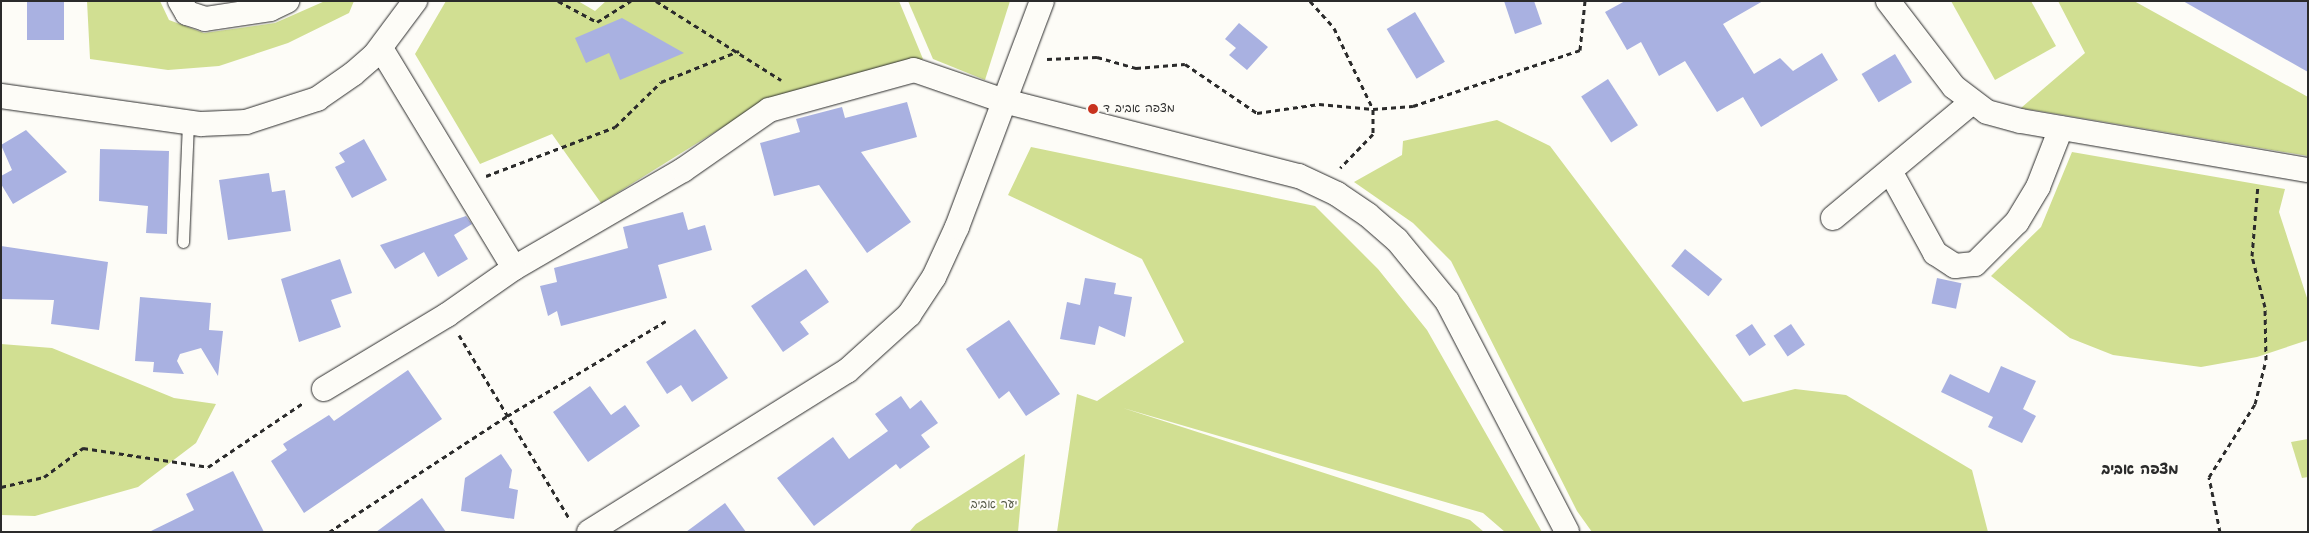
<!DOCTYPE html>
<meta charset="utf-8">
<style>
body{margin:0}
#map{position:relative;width:2309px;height:533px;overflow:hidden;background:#fdfcf7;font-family:Kalam,"Playpen Sans Hebrew",sans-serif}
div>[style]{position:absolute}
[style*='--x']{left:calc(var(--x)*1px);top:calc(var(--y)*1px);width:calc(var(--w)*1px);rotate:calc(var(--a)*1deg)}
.green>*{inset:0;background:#d1df92}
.building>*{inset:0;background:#a9b1e1;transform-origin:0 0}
.path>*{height:3px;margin-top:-1.5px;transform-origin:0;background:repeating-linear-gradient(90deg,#2b2b2b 0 5px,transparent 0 9px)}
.roads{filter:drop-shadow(0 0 1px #2b2b2b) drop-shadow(0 0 1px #2b2b2b)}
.lane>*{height:11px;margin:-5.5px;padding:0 5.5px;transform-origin:5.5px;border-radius:5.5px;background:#fdfcf7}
.street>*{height:24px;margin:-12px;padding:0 12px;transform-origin:12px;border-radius:12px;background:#fdfcf7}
.dots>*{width:14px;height:14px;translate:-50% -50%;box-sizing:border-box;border:2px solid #fdfcf7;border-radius:50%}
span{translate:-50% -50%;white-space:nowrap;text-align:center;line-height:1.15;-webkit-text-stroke:4px #fdfcf7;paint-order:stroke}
.poi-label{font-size:12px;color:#2b2b2b}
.left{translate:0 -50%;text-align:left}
.park-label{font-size:12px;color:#545845}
.quarter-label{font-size:15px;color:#2b2b2b;font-weight:700}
.frame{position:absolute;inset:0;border:2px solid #2b2b2b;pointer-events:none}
</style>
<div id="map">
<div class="green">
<i style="clip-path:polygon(87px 1px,160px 1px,169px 20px,204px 33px,275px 23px,325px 1px,354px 1px,349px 13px,288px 43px,219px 66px,168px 70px,90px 59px)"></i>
<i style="clip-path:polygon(446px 1px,578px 1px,595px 11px,606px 1px,899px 1px,923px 59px,807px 87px,723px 127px,601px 203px,552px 134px,480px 164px,415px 54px)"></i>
<i style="clip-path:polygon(908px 1px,1010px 1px,985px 80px,933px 59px)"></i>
<i style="clip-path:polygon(1951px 1px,2031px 1px,2056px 46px,1995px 80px)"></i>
<i style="clip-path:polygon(2058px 1px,2134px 1px,2308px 97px,2308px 156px,2021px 108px,2085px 53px)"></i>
<i style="clip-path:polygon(1497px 120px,1550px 146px,1743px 402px,1795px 389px,1846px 395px,1972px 470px,1988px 532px,1592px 532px,1577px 511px,1451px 261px,1413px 223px,1354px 182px,1402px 155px,1403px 141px)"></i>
<i style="clip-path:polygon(1031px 147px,1315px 206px,1378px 269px,1427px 330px,1542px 532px,1505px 532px,1483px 513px,1123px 408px,1470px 520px,1484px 532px,1057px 532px,1077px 394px,1097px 401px,1184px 342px,1142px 259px,1008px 195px)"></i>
<i style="clip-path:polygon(2072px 152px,2285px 189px,2279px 212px,2308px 301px,2308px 340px,2257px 357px,2201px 367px,2113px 355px,2070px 338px,1991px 276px,2041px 227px)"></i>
<i style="clip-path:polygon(1px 344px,52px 348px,174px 398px,216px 404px,196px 443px,138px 487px,35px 516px,1px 515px)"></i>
<i style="clip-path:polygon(2308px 439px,2308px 477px,2302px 478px,2291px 442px)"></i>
<i style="clip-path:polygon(1025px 454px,1018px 532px,909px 532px,916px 524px)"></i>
</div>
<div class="building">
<i style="left:27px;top:1px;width:37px;height:39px"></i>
<i style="clip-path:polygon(1504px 1px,1534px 1px,1542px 24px,1515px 34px)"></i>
<i style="clip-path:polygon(1625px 1px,1763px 1px,1723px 24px,1754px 74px,1780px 58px,1793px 71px,1822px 53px,1838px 80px,1761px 127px,1743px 97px,1717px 112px,1685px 61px,1659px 76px,1641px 42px,1627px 50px,1605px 12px)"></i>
<i style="clip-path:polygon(2183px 1px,2308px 1px,2308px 72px)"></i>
<i style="left:1415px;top:12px;width:58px;height:33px;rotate:59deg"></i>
<i style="clip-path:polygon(622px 18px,684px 53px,620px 80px,609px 53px,586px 63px,575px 38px)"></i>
<i style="clip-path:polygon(1239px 23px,1268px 47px,1247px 70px,1229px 55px,1236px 48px,1225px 39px)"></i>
<i style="left:1895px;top:54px;width:33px;height:39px;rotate:59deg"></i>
<i style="left:1608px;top:79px;width:55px;height:32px;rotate:57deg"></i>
<i style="clip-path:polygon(907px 102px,917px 137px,861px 152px,911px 222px,867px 253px,819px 185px,774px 196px,760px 143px,800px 132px,796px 119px,842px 107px,845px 118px)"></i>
<i style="clip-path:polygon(26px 130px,67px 172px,13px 204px,1px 184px,1px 176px,12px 170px,1px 145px)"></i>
<i style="clip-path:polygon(364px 139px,387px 180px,352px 198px,335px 167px,345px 162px,339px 153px)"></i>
<i style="clip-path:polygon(100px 149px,169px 151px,167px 234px,146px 233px,148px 206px,99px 201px)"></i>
<i style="clip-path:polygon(269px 173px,272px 192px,285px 190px,291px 231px,228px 240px,219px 180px)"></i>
<i style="clip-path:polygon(683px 212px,688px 230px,705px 225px,712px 250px,658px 265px,667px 298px,561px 326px,557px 311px,548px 316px,540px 286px,557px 282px,554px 268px,628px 248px,623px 227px)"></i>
<i style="clip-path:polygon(466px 216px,472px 224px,454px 235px,468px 259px,438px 277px,424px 252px,395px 269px,380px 245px)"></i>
<i style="clip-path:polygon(1px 246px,108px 262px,99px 330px,51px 324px,54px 300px,1px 299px)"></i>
<i style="left:1685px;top:249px;width:48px;height:22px;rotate:39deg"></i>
<i style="clip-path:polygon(340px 259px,352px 293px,331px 300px,341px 327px,299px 342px,281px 279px)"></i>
<i style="clip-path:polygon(806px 269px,829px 302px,800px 322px,809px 334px,783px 352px,751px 306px)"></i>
<i style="clip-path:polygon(1085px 278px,1116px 283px,1114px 294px,1132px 297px,1125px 337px,1099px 326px,1095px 345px,1060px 339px,1067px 302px,1080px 305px)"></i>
<i style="left:1937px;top:278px;width:25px;height:26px;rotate:12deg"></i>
<i style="clip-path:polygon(140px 297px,211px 303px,209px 330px,223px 331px,218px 376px,201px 348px,180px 354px,177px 361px,184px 374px,153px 372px,154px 362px,135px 361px)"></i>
<i style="clip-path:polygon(1009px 320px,1060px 394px,1026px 416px,1009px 391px,999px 399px,966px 349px)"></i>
<i style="left:1752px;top:324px;width:25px;height:20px;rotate:56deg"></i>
<i style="left:1791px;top:324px;width:25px;height:21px;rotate:56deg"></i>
<i style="clip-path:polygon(695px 329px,728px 378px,692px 402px,681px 385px,667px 394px,646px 362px)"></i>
<i style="clip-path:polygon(2001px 366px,2036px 381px,2023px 409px,2036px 416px,2022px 443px,1988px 427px,1993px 417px,1941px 392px,1950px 374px,1989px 393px)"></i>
<i style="clip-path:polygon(408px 370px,442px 419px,304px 513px,271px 461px,287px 450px,283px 444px,329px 415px,334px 421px)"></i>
<i style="clip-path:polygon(590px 386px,611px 415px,625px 405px,640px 426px,588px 462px,553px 412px)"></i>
<i style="clip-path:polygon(901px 396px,910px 409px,921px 400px,938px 423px,921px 435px,930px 447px,900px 469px,896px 464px,814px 526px,777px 478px,833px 437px,849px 459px,888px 431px,875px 414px)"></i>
<i style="clip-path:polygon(501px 454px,512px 470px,509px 488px,518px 490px,514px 519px,461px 511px,465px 478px)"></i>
<i style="clip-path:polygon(233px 471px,264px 532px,149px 532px,194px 510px,186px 494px)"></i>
<i style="clip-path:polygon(422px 498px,446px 532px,376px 532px)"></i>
<i style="clip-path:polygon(725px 503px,746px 532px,686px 532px)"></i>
</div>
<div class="path">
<i style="--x:558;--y:1;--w:44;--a:28.3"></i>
<i style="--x:597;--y:22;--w:40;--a:-32"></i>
<i style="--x:656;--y:1;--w:148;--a:32.3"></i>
<i style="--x:1310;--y:1;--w:36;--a:48"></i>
<i style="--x:1334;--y:28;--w:90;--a:64.3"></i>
<i style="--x:1373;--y:109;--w:25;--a:90"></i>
<i style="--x:1373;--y:134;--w:47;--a:134.1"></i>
<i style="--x:1047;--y:59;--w:50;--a:-2.3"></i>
<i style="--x:1097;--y:57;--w:41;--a:15.8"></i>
<i style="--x:1136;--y:68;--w:49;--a:-4.7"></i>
<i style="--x:1185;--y:64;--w:87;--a:34.2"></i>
<i style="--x:1257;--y:113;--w:63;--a:-8.3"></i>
<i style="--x:1319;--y:104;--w:54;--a:5.3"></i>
<i style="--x:1373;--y:109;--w:40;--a:-4.3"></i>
<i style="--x:1413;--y:106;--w:176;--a:-18.5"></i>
<i style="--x:1580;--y:50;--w:49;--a:-84.2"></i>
<i style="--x:486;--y:176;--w:138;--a:-20.8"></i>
<i style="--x:615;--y:127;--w:64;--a:-44.4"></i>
<i style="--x:661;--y:82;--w:84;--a:-21.7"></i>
<i style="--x:459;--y:335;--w:214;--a:59"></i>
<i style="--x:1;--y:487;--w:44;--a:-13.1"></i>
<i style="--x:44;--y:477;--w:49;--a:-36.6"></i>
<i style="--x:83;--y:448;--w:126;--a:8.6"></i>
<i style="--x:208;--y:467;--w:115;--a:-34"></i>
<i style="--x:329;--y:532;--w:212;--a:-33.1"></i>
<i style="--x:507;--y:416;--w:185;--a:-30.9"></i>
<i style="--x:2220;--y:532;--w:56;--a:-101.3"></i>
<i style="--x:2209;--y:477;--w:86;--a:-57.8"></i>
<i style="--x:2255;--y:404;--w:45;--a:-76"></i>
<i style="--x:2266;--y:360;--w:53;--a:-91.1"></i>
<i style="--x:2265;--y:307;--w:53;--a:-104.3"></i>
<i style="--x:2252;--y:256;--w:71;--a:-85.2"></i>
</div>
<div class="roads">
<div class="lane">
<i style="--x:183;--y:242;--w:120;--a:-87.6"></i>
</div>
<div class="street">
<i style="--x:180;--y:1;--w:14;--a:60"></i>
<i style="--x:187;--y:13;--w:19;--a:18"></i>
<i style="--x:205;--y:19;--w:66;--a:-8.7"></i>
<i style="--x:270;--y:9;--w:19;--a:-25"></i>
<i style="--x:1888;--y:1;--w:108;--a:52.5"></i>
<i style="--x:1954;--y:87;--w:41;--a:37.1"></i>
<i style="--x:1987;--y:112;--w:35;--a:15"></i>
<i style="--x:2021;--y:121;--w:291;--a:9.7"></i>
<i style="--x:1;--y:96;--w:202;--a:8"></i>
<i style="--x:201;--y:124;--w:45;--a:-2.5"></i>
<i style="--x:246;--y:122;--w:75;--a:-17.9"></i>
<i style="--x:317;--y:99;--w:44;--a:-34.8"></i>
<i style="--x:353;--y:74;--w:28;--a:-41"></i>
<i style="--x:374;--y:56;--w:69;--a:-53.3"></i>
<i style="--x:1890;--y:171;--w:94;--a:61.2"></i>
<i style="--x:1935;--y:253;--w:24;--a:33"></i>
<i style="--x:1955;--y:266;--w:20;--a:-6"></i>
<i style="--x:1975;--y:264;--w:59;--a:-45"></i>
<i style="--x:2017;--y:222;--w:41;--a:-59"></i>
<i style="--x:2038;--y:187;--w:63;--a:-68.7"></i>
<i style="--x:1833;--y:218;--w:180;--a:-39.8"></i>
<i style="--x:514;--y:268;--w:195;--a:-30.1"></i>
<i style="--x:683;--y:170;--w:105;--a:-34.9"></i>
<i style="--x:769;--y:110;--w:150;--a:-15.4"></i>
<i style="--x:914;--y:70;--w:95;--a:19"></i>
<i style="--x:1004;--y:101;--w:304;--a:14.3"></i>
<i style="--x:1299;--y:176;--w:42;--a:25.3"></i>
<i style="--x:1337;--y:194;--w:37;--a:34"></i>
<i style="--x:1368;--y:215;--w:38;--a:41"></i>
<i style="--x:1397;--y:240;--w:79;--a:50.7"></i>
<i style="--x:1447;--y:301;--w:260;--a:62.5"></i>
<i style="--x:324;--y:389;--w:144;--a:-31"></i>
<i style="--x:447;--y:315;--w:82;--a:-35"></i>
<i style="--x:514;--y:268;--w:257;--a:-121.2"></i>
<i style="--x:589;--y:532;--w:304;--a:-32"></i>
<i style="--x:847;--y:371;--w:84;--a:-42.1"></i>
<i style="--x:909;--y:315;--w:45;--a:-56.7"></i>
<i style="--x:934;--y:277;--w:55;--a:-65.3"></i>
<i style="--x:957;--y:227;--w:241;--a:-69.4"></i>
</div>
</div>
<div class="dots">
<i style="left:1093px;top:109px;background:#c8321e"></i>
</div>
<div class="poi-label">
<span class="left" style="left:1103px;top:109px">מצפה אביב ד</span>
</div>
<div class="park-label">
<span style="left:994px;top:505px">יער אביב</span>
</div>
<div class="quarter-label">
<span style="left:2140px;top:471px">מצפה אביב</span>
</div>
<div class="frame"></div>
</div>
